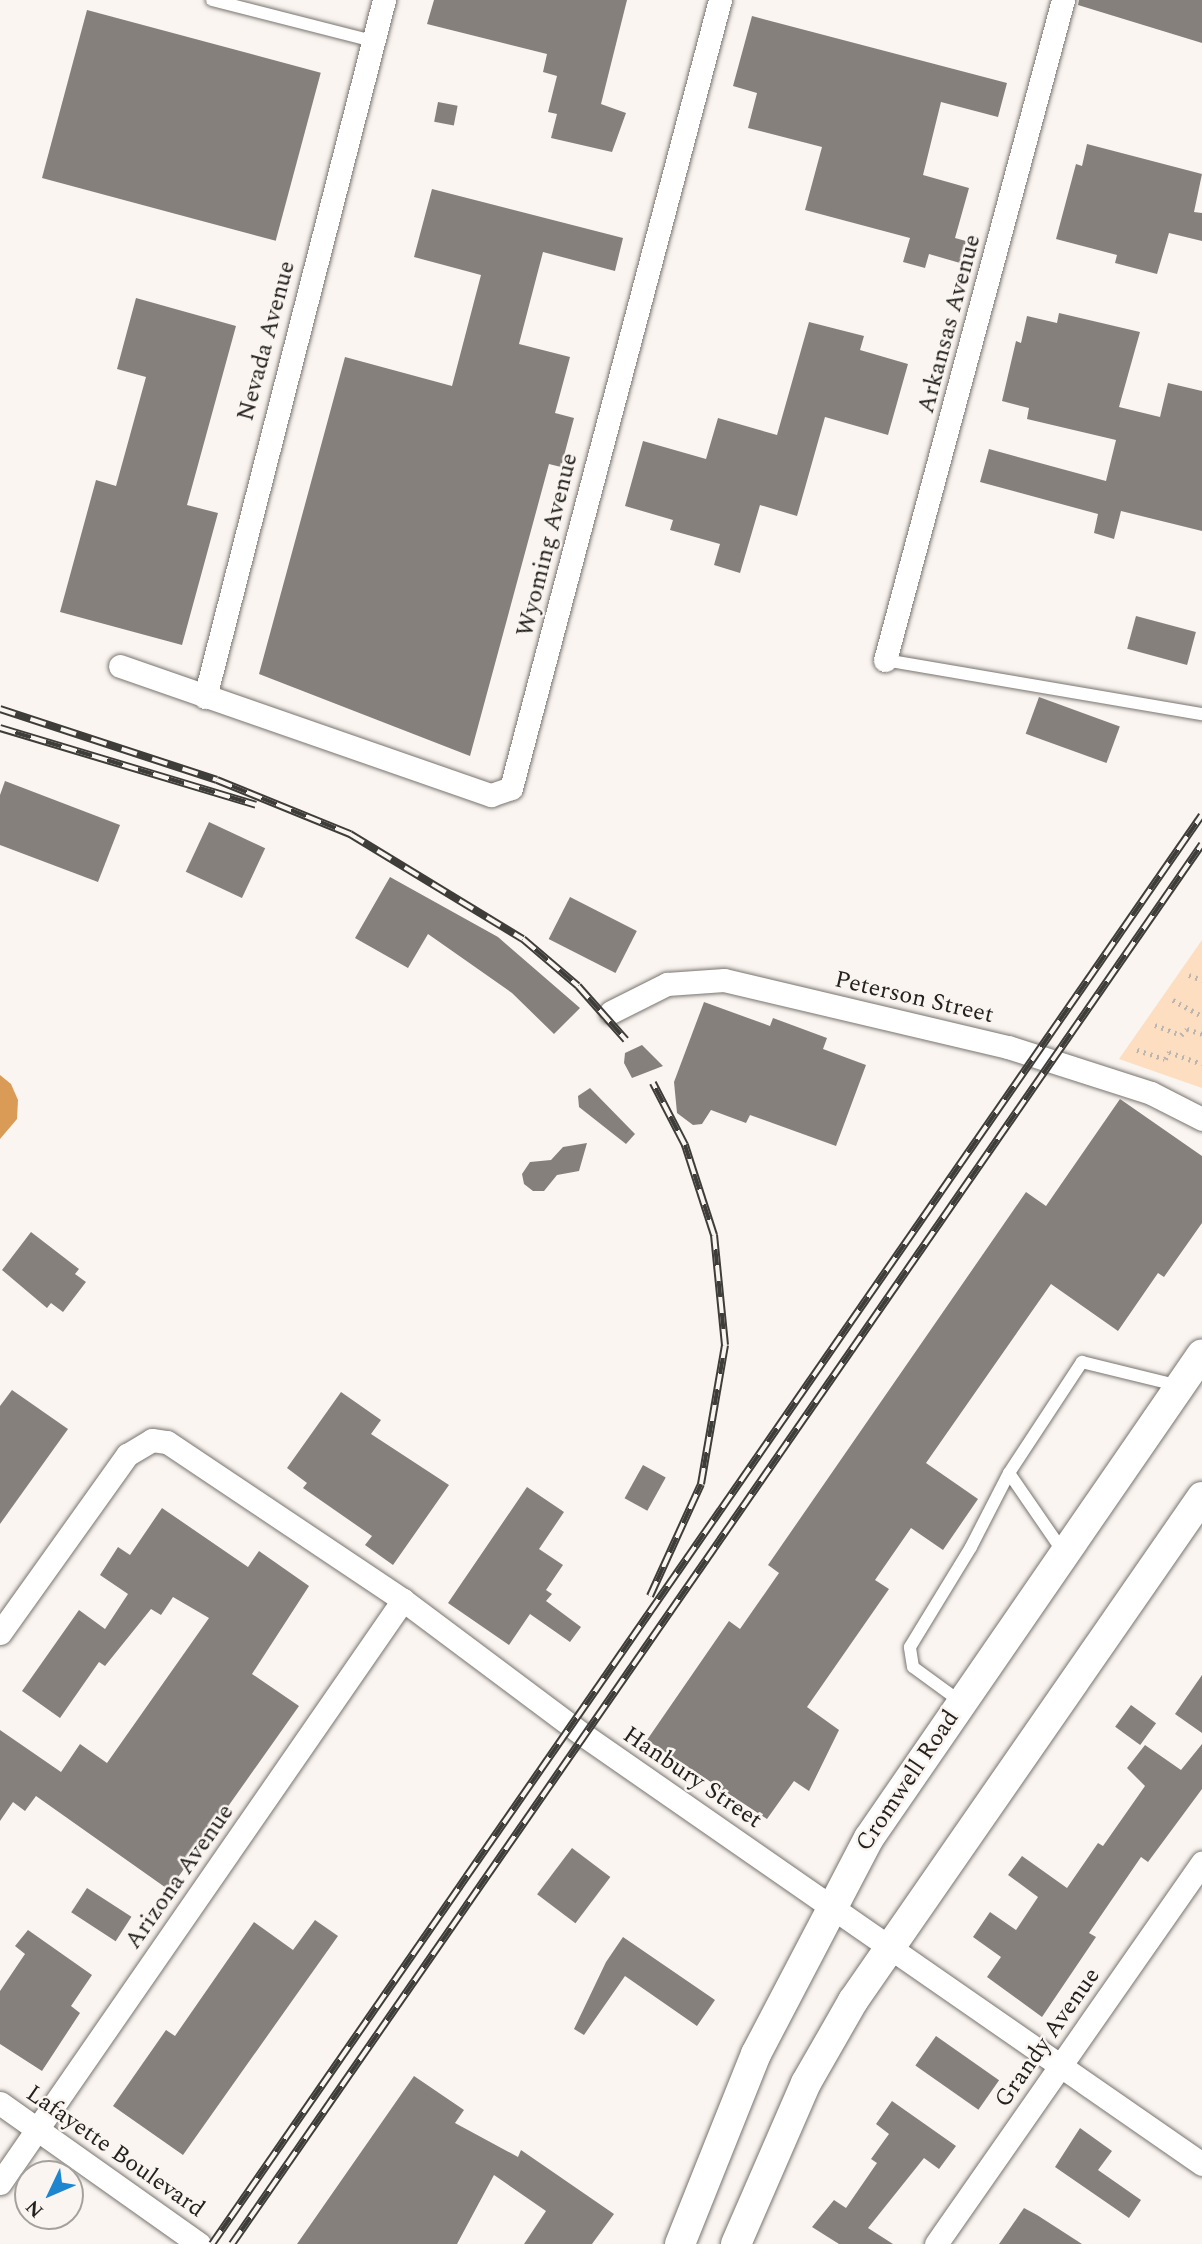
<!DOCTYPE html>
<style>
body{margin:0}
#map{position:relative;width:1202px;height:2244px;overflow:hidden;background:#faf5f0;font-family:Spectral,serif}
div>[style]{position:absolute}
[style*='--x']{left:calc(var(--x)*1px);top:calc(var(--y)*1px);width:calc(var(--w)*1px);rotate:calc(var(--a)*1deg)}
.green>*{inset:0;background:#fddec0}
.water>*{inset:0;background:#da9b57}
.building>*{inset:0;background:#85807c;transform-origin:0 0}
.path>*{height:4.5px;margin-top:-2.25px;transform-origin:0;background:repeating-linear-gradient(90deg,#b9b5b1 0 2px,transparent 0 7px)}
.roads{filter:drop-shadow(0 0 2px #797470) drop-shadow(0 0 2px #797470)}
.service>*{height:12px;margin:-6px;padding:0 6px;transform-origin:6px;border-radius:6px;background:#fff}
.minor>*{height:23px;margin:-11.5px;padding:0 11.5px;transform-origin:11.5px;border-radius:11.5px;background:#fff}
.tertiary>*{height:30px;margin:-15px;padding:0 15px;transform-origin:15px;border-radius:15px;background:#fff}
.rail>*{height:8px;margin-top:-4px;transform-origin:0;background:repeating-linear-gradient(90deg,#faf5f0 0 16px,#3f3d3a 0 32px);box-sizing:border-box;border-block:2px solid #3f3d3a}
span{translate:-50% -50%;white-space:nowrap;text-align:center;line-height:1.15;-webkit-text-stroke:5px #faf5f0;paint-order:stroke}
.street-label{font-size:24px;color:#242220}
.north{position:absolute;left:14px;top:2160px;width:70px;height:70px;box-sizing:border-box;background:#faf5f0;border:2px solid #a4a19d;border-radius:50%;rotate:226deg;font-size:19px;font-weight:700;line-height:28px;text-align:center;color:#242220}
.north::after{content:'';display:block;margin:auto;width:24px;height:32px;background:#1e85cf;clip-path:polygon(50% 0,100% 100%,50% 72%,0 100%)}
</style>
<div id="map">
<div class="green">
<i style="clip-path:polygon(1202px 940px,1202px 1088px,1119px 1059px)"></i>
</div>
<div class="water">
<i style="clip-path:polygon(0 1075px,11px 1084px,18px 1100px,17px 1119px,0 1139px)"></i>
</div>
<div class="building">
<i style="clip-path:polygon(434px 0,627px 0,601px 104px,626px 113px,612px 152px,551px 138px,557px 114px,548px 112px,557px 76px,543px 72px,547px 54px,427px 24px)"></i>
<i style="clip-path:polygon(1079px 0,1202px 0,1202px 43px,1078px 5px)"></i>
<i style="left:87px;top:10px;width:242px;height:174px;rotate:15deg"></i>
<i style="clip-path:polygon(752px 16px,1007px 83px,998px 117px,941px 102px,923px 175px,969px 188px,955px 238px,966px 241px,960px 263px,929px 254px,925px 268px,903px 262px,910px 238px,805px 210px,822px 147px,748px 128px,757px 93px,733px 86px)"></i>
<i style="left:438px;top:102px;width:20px;height:20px;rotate:11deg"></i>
<i style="clip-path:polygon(1087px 144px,1202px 174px,1194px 212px,1202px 213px,1202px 241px,1169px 233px,1157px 274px,1115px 263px,1117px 255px,1056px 239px,1076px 164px,1082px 166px)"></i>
<i style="clip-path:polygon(432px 189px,623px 238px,615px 271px,543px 252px,519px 344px,570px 357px,555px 413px,574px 418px,561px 467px,549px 464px,470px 756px,259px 674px,345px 357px,452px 386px,481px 275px,414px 257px)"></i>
<i style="clip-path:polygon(136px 298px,236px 326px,187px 505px,218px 513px,182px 645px,60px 612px,96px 480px,116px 486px,146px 377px,117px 369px)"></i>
<i style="clip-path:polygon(1059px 313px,1140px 332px,1119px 407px,1160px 417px,1168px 383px,1202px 391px,1202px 531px,1121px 511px,1114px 539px,1094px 533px,1098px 514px,980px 482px,989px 449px,1106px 481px,1116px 440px,1027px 419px,1029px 408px,1002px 401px,1016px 341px,1021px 343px,1027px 316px,1057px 323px)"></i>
<i style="clip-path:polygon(809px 322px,864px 336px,860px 350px,908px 364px,888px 435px,825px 417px,797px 516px,760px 505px,740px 573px,714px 565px,720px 544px,670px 530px,673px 520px,625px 506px,643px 441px,706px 459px,718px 418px,777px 435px)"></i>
<i style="left:1136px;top:616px;width:62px;height:34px;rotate:15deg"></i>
<i style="left:1039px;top:697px;width:86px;height:39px;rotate:20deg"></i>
<i style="clip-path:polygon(5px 781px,120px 825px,98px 882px,0 845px,0 795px)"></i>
<i style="left:209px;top:822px;width:62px;height:55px;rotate:25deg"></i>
<i style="clip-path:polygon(390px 877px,498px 937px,580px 1008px,554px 1034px,512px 993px,428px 934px,408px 968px,355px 938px)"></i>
<i style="left:570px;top:897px;width:75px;height:47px;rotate:27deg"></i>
<i style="clip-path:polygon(704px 1002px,770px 1026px,773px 1018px,827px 1038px,823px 1049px,866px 1065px,836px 1146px,750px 1115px,746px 1123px,711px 1110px,702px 1124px,693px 1125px,677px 1113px,674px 1082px)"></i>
<i style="clip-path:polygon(642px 1045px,663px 1066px,632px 1078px,624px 1063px,625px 1053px)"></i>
<i style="clip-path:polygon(590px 1088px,635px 1134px,626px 1144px,579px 1107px,578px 1096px)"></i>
<i style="clip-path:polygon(1120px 1099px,1202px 1156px,1202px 1223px,1164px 1277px,1158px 1273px,1118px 1331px,1051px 1284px,926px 1463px,978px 1499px,943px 1550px,911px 1528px,875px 1580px,889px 1589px,807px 1707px,839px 1730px,809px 1791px,794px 1781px,767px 1819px,647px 1740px,729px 1621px,740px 1629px,779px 1573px,768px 1565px,1026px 1192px,1046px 1206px)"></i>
<i style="clip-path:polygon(587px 1143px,579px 1171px,557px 1175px,544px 1191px,533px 1191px,524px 1184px,522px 1174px,530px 1162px,551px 1160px,563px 1147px)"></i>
<i style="clip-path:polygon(31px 1232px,79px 1269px,75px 1274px,86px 1282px,63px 1312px,51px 1303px,47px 1308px,2px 1270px)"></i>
<i style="clip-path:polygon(12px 1390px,68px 1429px,0 1524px,0 1406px)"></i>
<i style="clip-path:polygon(341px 1392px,381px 1420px,371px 1434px,449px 1485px,393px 1565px,365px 1545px,372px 1536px,303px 1488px,307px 1483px,287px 1468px)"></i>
<i style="left:643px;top:1465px;width:26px;height:38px;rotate:29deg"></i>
<i style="clip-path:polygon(527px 1487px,564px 1512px,539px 1549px,563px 1565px,546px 1590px,552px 1594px,546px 1601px,581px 1627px,570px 1642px,530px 1614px,509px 1645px,448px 1603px)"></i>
<i style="clip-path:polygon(162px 1508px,248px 1567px,259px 1551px,309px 1586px,252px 1674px,299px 1706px,169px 1890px,36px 1796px,25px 1811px,13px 1802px,0 1821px,0 1730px,61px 1772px,80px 1744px,107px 1763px,209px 1618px,173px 1597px,161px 1615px,151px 1609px,105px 1666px,99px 1662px,60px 1718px,22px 1691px,79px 1610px,105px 1629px,128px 1594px,100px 1575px,118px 1547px,130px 1555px)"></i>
<i style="clip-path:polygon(1202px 1675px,1202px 1733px,1175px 1714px)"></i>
<i style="left:1131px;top:1705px;width:31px;height:27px;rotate:36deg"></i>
<i style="clip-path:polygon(1202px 1744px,1202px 1789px,1148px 1862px,1141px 1857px,1089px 1933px,1096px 1937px,1042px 2017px,987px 1977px,1001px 1957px,973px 1937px,990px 1912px,1016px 1930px,1038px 1897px,1008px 1875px,1022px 1856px,1067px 1888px,1098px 1843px,1103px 1846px,1145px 1786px,1127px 1768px,1145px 1745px,1181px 1770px)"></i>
<i style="left:572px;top:1848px;width:48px;height:58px;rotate:37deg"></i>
<i style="left:87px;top:1888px;width:53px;height:29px;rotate:33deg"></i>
<i style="clip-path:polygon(315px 1920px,338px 1936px,183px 2155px,113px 2106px,166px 2030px,175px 2036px,254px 1922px,293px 1950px)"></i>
<i style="clip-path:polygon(28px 1930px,92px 1975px,71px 2006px,80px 2013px,42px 2071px,0 2044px,0 1991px,25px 1954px,15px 1946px)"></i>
<i style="clip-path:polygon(623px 1937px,715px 2000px,697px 2026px,625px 1976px,584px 2035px,574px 2029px,606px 1962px)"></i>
<i style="left:936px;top:2036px;width:77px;height:36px;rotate:35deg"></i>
<i style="clip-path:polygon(414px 2076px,464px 2110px,455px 2123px,518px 2157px,521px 2150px,614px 2214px,592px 2244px,524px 2244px,546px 2211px,494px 2175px,457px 2244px,297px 2244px)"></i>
<i style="clip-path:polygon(892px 2101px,956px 2146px,939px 2169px,924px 2158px,868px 2228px,893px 2244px,839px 2244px,812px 2227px,834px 2200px,846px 2208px,877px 2163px,871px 2159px,889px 2134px,876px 2124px)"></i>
<i style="clip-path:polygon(1080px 2128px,1112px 2151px,1098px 2170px,1141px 2200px,1129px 2218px,1055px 2167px)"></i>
<i style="clip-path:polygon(1024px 2208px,1037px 2215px,1082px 2244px,999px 2244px)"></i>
</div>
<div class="path">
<i style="--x:1189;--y:975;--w:14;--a:21"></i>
<i style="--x:1173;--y:1000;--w:33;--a:29"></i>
<i style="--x:1155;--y:1025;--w:28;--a:21"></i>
<i style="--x:1181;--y:1035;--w:8;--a:-45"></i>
<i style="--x:1187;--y:1029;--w:16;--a:18"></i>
<i style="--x:1137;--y:1050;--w:29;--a:18"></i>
<i style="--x:1165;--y:1059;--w:8;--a:-60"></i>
<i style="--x:1169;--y:1052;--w:35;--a:20"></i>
</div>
<div class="roads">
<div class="service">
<i style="--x:212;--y:0;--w:166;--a:14.3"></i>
<i style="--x:885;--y:660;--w:322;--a:9.7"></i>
<i style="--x:1064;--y:1553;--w:97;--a:-124.5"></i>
<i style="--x:1009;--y:1473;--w:133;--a:-56.7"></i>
<i style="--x:1082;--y:1362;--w:101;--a:13.8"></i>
<i style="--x:961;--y:1702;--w:59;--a:-143.9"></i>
<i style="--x:913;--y:1667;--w:20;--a:-99"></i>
<i style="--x:910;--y:1647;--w:117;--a:-58.6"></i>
<i style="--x:971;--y:1547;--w:83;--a:-62.8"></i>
</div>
<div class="minor">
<i style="--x:885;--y:660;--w:684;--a:-74.91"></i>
<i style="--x:120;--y:666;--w:393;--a:19.2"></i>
<i style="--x:491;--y:795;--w:21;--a:-19"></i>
<i style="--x:511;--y:788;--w:815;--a:-75.15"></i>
<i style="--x:205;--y:697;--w:720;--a:-75.6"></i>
<i style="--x:611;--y:1012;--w:63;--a:-26.6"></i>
<i style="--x:667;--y:984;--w:57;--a:-4"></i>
<i style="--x:724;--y:980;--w:292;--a:13.3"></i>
<i style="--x:1008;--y:1047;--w:150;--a:17.8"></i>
<i style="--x:1151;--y:1093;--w:57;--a:27"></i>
<i style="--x:0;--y:1633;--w:219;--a:-54.5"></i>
<i style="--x:127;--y:1455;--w:29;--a:-31"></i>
<i style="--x:152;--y:1440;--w:15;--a:8"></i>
<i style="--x:167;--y:1442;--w:284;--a:33.8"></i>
<i style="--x:403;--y:1600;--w:227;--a:36.8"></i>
<i style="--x:585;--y:1736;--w:751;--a:34.75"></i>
<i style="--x:0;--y:2103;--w:244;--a:35.3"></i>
<i style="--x:0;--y:2183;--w:709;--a:-55.35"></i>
<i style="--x:936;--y:2244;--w:465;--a:-55.1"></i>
</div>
<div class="tertiary">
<i style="--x:680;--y:2244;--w:205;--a:-68.2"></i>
<i style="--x:756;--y:2054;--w:244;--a:-62.4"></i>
<i style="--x:869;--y:1838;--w:587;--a:-55.47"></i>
<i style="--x:736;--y:2244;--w:176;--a:-66.5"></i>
<i style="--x:806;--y:2083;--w:95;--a:-60.2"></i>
<i style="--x:853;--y:2001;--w:613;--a:-55.3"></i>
</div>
</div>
<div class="rail">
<i style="--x:0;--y:709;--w:228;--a:18.1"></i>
<i style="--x:217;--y:780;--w:144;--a:22.1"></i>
<i style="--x:350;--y:834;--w:202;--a:31.3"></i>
<i style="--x:523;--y:939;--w:72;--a:40.5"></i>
<i style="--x:578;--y:986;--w:72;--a:48.4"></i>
<i style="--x:0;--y:728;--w:267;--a:16.7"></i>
<i style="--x:650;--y:1596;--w:123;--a:-65.5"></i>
<i style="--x:701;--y:1484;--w:141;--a:-80.2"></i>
<i style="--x:725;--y:1345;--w:111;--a:-95.7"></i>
<i style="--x:714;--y:1235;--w:95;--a:-107.9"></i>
<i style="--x:685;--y:1145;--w:70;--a:-117.3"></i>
<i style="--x:212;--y:2244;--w:1738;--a:-55.29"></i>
<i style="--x:232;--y:2244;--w:1703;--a:-55.28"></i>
</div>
<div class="street-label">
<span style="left:950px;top:324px;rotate:-75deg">Arkansas Avenue</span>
<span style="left:267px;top:341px;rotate:-75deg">Nevada Avenue</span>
<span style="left:548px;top:545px;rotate:-76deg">Wyoming Avenue</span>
<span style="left:914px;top:998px;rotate:13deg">Peterson Street</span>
<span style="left:692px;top:1778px;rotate:34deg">Hanbury Street</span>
<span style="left:908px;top:1781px;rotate:-56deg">Cromwell Road</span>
<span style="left:180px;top:1877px;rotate:-55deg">Arizona Avenue</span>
<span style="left:1048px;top:2038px;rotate:-55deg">Grandy Avenue</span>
<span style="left:115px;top:2152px;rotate:35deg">Lafayette Boulevard</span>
</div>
<div class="north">N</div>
</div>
